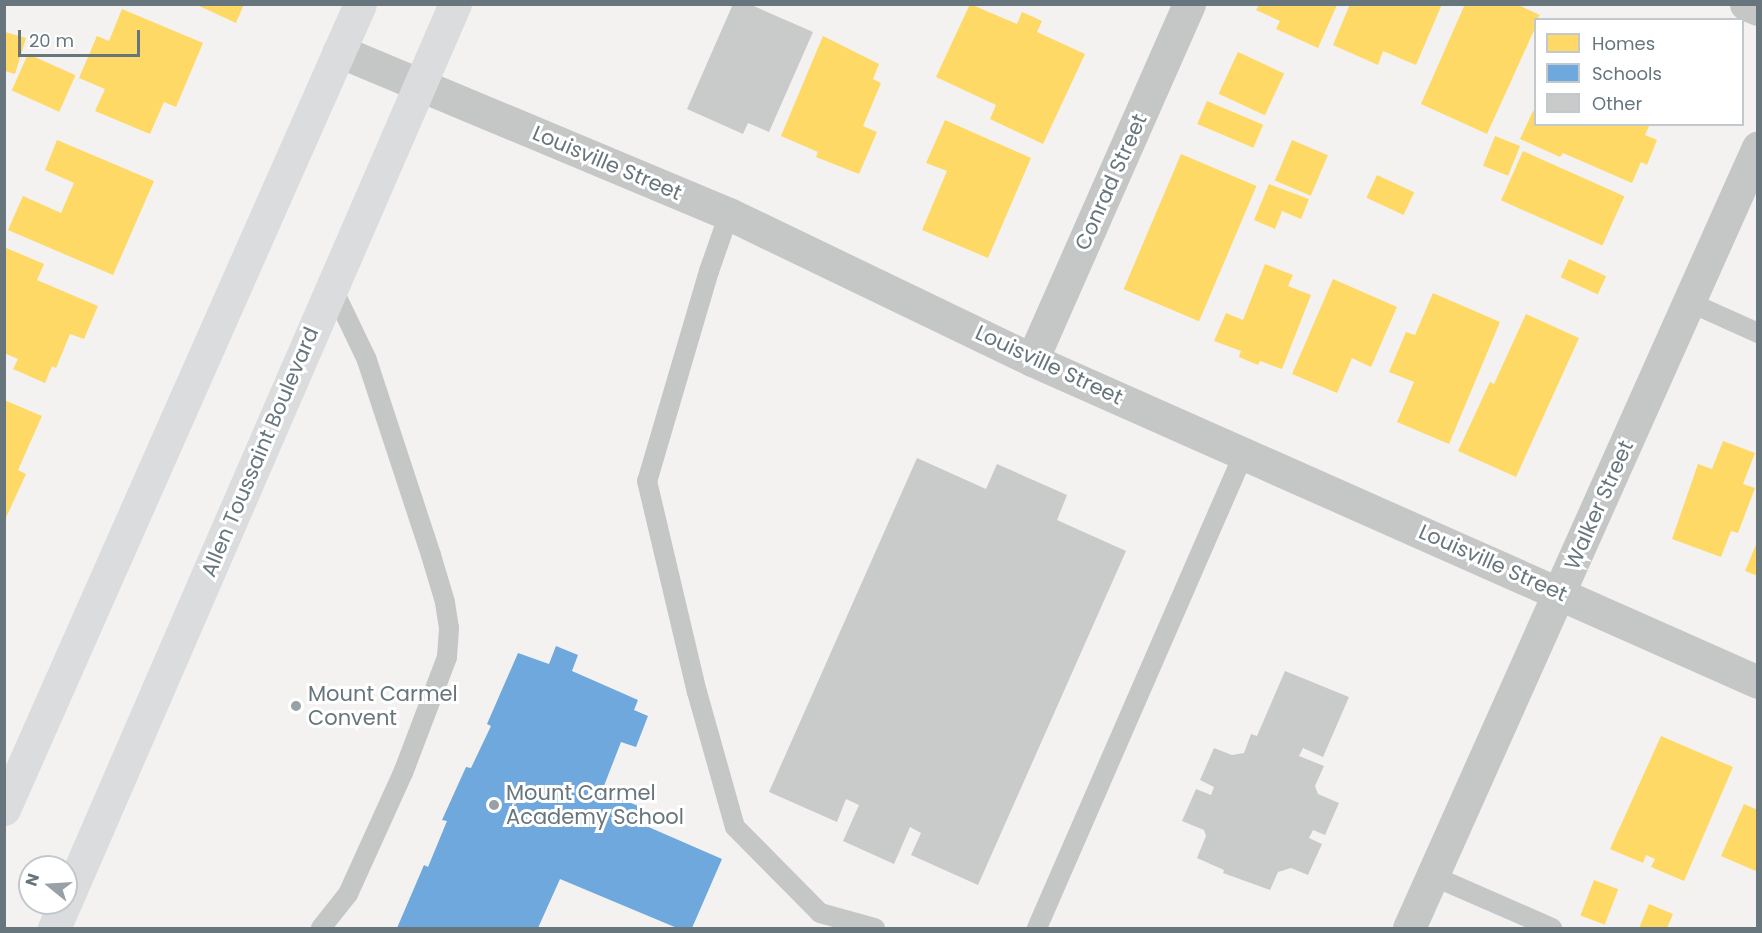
<!DOCTYPE html>
<style>
body{margin:0}
#map{position:relative;width:1762px;height:933px;overflow:hidden;background:#f3f2f1;font-family:Poppins,sans-serif}
div>[style]{position:absolute}
[style*='--x']{left:calc(var(--x)*1px);top:calc(var(--y)*1px);width:calc(var(--w)*1px);rotate:calc(var(--a)*1deg)}
.homes>*{inset:0;background:#ffd966;transform-origin:0 0}
.schools>*{inset:0;background:#6fa8dc}
.building>*{inset:0;background:#c9caca}
.service>*{height:20px;margin:-10px;padding:0 10px;transform-origin:10px;border-radius:10px;background:#c5c6c6}
.minor>*{height:33px;margin:-16.5px;padding:0 16.5px;transform-origin:16.5px;border-radius:16.5px;background:#c5c6c6}
.secondary>*{height:33px;margin:-16.5px;padding:0 16.5px;transform-origin:16.5px;border-radius:16.5px;background:#dbdcdd}
.dots>*{width:16px;height:16px;translate:-50% -50%;box-sizing:border-box;border:3px solid #fff;border-radius:50%}
span{translate:-50% -50%;white-space:nowrap;text-align:center;line-height:1.15;-webkit-text-stroke:6px #fff;paint-order:stroke}
.street-label{font-size:21px;color:#67767d}
.poi-label{font-size:21px;color:#67767d}
.left{translate:0 -50%;text-align:left}
.frame{position:absolute;inset:0;border:6px solid #67767d;pointer-events:none}
.legend{position:absolute;left:1534px;top:18px;width:210px;height:108px;box-sizing:border-box;background:#fff;border:2px solid #c2c8cb;margin:0;padding:8px 10px;list-style:none;font-size:18px;color:#67767d}
.legend li{display:flex;align-items:center;gap:12px;height:30px}
.legend b{width:30px;border:2px solid #c2c8cb}
.north{position:absolute;left:18px;top:855px;width:60px;height:60px;box-sizing:border-box;background:#fff;border:2px solid #c2c8cb;border-radius:50%;rotate:288deg;font-size:16px;font-weight:700;line-height:24px;text-align:center;color:#67767d}
.north::after{content:'';display:block;margin:auto;width:21px;height:27px;background:#98a1a6;clip-path:polygon(50% 0,100% 100%,50% 72%,0 100%)}
.scale{position:absolute;left:18px;top:30px;width:122px;height:27px;box-sizing:border-box;border:3px solid #67767d;border-top:0;padding-left:8px;font-size:18px;line-height:21px;white-space:nowrap;color:#67767d;-webkit-text-stroke:4px #fff;paint-order:stroke}
</style>
<div id="map">
<div class="homes">
<i style="clip-path:polygon(195px 4px,244px 4px,236px 23px)"></i>
<i style="clip-path:polygon(970px 4px,1017px 24px,1022px 12px,1042px 21px,1037px 32px,1085px 54px,1043px 144px,990px 119px,996px 105px,936px 77px)"></i>
<i style="clip-path:polygon(1350px 4px,1442px 4px,1416px 65px,1383px 51px,1378px 65px,1333px 45px)"></i>
<i style="clip-path:polygon(1465px 4px,1516px 4px,1540px 15px,1536px 20px,1536px 26px,1487px 134px,1421px 104px)"></i>
<i style="clip-path:polygon(1259px 5px,1337px 5px,1318px 48px,1276px 29px,1280px 21px,1256px 10px)"></i>
<i style="clip-path:polygon(122px 9px,203px 43px,176px 107px,164px 102px,150px 134px,95px 111px,105px 89px,79px 78px,97px 36px,109px 41px)"></i>
<i style="clip-path:polygon(5px 32px,26px 38px,15px 74px,5px 71px)"></i>
<i style="clip-path:polygon(823px 36px,879px 64px,873px 79px,881px 83px,863px 126px,877px 132px,859px 174px,816px 157px,818px 152px,781px 136px)"></i>
<i style="left:1238px;top:52px;width:51px;height:46px;rotate:25deg"></i>
<i style="left:28px;top:54px;width:52px;height:40px;rotate:24deg"></i>
<i style="left:1207px;top:101px;width:61px;height:25px;rotate:23deg"></i>
<i style="clip-path:polygon(1533px 111px,1536px 112px,1536px 124px,1650px 124px,1645px 135px,1657px 140px,1647px 165px,1641px 162px,1632px 183px,1563px 153px,1560px 157px,1520px 139px)"></i>
<i style="clip-path:polygon(945px 120px,1031px 158px,988px 258px,922px 230px,947px 171px,926px 163px)"></i>
<i style="left:1495px;top:136px;width:27px;height:32px;rotate:22deg"></i>
<i style="clip-path:polygon(57px 140px,154px 181px,113px 275px,8px 230px,23px 196px,61px 213px,74px 183px,45px 170px)"></i>
<i style="left:1292px;top:140px;width:39px;height:44px;rotate:23deg"></i>
<i style="left:1523px;top:151px;width:111px;height:54px;rotate:24deg"></i>
<i style="left:1181px;top:154px;width:82px;height:147px;rotate:23deg"></i>
<i style="left:1377px;top:175px;width:41px;height:25px;rotate:25deg"></i>
<i style="clip-path:polygon(1269px 184px,1309px 199px,1301px 219px,1282px 211px,1275px 229px,1254px 220px)"></i>
<i style="clip-path:polygon(4px 247px,44px 264px,37px 280px,98px 306px,84px 339px,70px 334px,56px 368px,52px 366px,45px 383px,13px 369px,18px 359px,4px 353px)"></i>
<i style="left:1569px;top:259px;width:41px;height:20px;rotate:25deg"></i>
<i style="clip-path:polygon(1265px 264px,1293px 275px,1288px 286px,1311px 295px,1282px 369px,1260px 361px,1258px 365px,1239px 357px,1241px 351px,1214px 341px,1226px 313px,1243px 320px)"></i>
<i style="clip-path:polygon(1333px 279px,1397px 307px,1371px 367px,1352px 358px,1337px 393px,1292px 374px)"></i>
<i style="clip-path:polygon(1433px 293px,1500px 322px,1449px 444px,1397px 422px,1414px 382px,1389px 372px,1406px 332px,1415px 335px)"></i>
<i style="clip-path:polygon(1526px 314px,1579px 338px,1516px 477px,1458px 451px,1490px 382px,1494px 384px)"></i>
<i style="clip-path:polygon(4px 400px,42px 416px,18px 470px,26px 474px,4px 522px)"></i>
<i style="clip-path:polygon(1723px 441px,1755px 453px,1743px 484px,1755px 488px,1738px 533px,1731px 531px,1721px 557px,1672px 539px,1698px 464px,1712px 469px)"></i>
<i style="clip-path:polygon(1758px 540px,1758px 576px,1745px 571px)"></i>
<i style="clip-path:polygon(1661px 736px,1733px 767px,1684px 881px,1651px 867px,1655px 859px,1646px 855px,1643px 863px,1610px 849px)"></i>
<i style="clip-path:polygon(1744px 804px,1758px 810px,1758px 872px,1721px 856px)"></i>
<i style="left:1594px;top:880px;width:26px;height:38px;rotate:21deg"></i>
<i style="clip-path:polygon(1649px 904px,1673px 914px,1667px 928px,1639px 928px)"></i>
</div>
<div class="schools">
<i style="clip-path:polygon(556px 646px,578px 655px,572px 671px,638px 700px,634px 710px,648px 716px,636px 747px,621px 742px,602px 791px,643px 808px,637px 822px,722px 859px,692px 928px,677px 928px,560px 879px,538px 928px,397px 928px,424px 865px,428px 867px,447px 821px,442px 820px,466px 767px,471px 768px,491px 726px,487px 724px,518px 653px,549px 664px)"></i>
</div>
<div class="building">
<i style="clip-path:polygon(733px 4px,749px 4px,813px 32px,769px 132px,748px 123px,743px 134px,687px 109px)"></i>
<i style="clip-path:polygon(917px 458px,986px 489px,997px 464px,1067px 495px,1057px 520px,1126px 551px,978px 885px,911px 855px,921px 833px,910px 827px,894px 864px,843px 841px,859px 805px,846px 799px,837px 822px,769px 792px)"></i>
<i style="clip-path:polygon(1285px 671px,1349px 697px,1323px 757px,1303px 748px,1299px 756px,1324px 766px,1315px 786px,1318px 794px,1339px 803px,1325px 835px,1313px 830px,1309px 838px,1322px 844px,1308px 875px,1291px 868px,1278px 872px,1270px 890px,1223px 873px,1224px 870px,1197px 858px,1206px 836px,1204px 830px,1182px 821px,1196px 789px,1211px 795px,1214px 787px,1200px 780px,1214px 748px,1232px 755px,1244px 753px,1251px 734px,1257px 736px)"></i>
</div>
<div class="service">
<i style="--x:729;--y:214;--w:60;--a:109.3"></i>
<i style="--x:709;--y:271;--w:219;--a:106.4"></i>
<i style="--x:647;--y:481;--w:217;--a:76.7"></i>
<i style="--x:697;--y:692;--w:140;--a:74.3"></i>
<i style="--x:735;--y:827;--w:121;--a:45.3"></i>
<i style="--x:820;--y:913;--w:57;--a:15.3"></i>
<i style="--x:1689;--y:302;--w:76;--a:24.2"></i>
<i style="--x:1433;--y:876;--w:130;--a:23.6"></i>
<i style="--x:321;--y:928;--w:43;--a:-51.5"></i>
<i style="--x:348;--y:894;--w:133;--a:-65.6"></i>
<i style="--x:403;--y:773;--w:124;--a:-69.2"></i>
<i style="--x:447;--y:657;--w:29;--a:-86"></i>
<i style="--x:449;--y:628;--w:26;--a:-99"></i>
<i style="--x:445;--y:602;--w:49;--a:-106.6"></i>
<i style="--x:431;--y:555;--w:205;--a:-108.2"></i>
<i style="--x:367;--y:360;--w:81;--a:-115.6"></i>
<i style="--x:1037;--y:928;--w:518;--a:-66.45"></i>
</div>
<div class="minor">
<i style="--x:1746;--y:4;--w:13;--a:23"></i>
<i style="--x:339;--y:51;--w:423;--a:22.7"></i>
<i style="--x:729;--y:214;--w:336;--a:25.7"></i>
<i style="--x:1032;--y:360;--w:794;--a:23.92"></i>
<i style="--x:1032;--y:360;--w:389;--a:-66.2"></i>
<i style="--x:1409;--y:928;--w:855;--a:-65.92"></i>
</div>
<div class="secondary">
<i style="--x:4;--y:809;--w:880;--a:-66.14"></i>
<i style="--x:66;--y:901;--w:978;--a:-66.56"></i>
<i style="--x:54;--y:928;--w:27;--a:-66"></i>
</div>
<div class="dots">
<i style="left:296px;top:706px;background:#98a1a6"></i>
<i style="left:494px;top:805px;background:#98a1a6"></i>
</div>
<div class="street-label">
<span style="left:607px;top:163px;rotate:23deg">Louisville Street</span>
<span style="left:1111px;top:182px;rotate:-66deg">Conrad Street</span>
<span style="left:1049px;top:365px;rotate:25deg">Louisville Street</span>
<span style="left:260px;top:452px;rotate:-67deg">Allen Toussaint Boulevard</span>
<span style="left:1599px;top:505px;rotate:-66deg">Walker Street</span>
<span style="left:1493px;top:563px;rotate:24deg">Louisville Street</span>
</div>
<div class="poi-label">
<span class="left" style="left:308px;top:706px">Mount Carmel<br>Convent</span>
<span class="left" style="left:506px;top:805px">Mount Carmel<br>Academy School</span>
</div>
<div class="frame"></div>
<ul class="legend">
<li><b style="height:16px;background:#ffd966"></b>Homes</li>
<li><b style="height:16px;background:#6fa8dc"></b>Schools</li>
<li><b style="height:16px;background:#c9caca"></b>Other</li>
</ul>
<div class="north">N</div>
<div class="scale">20 m</div>
</div>
